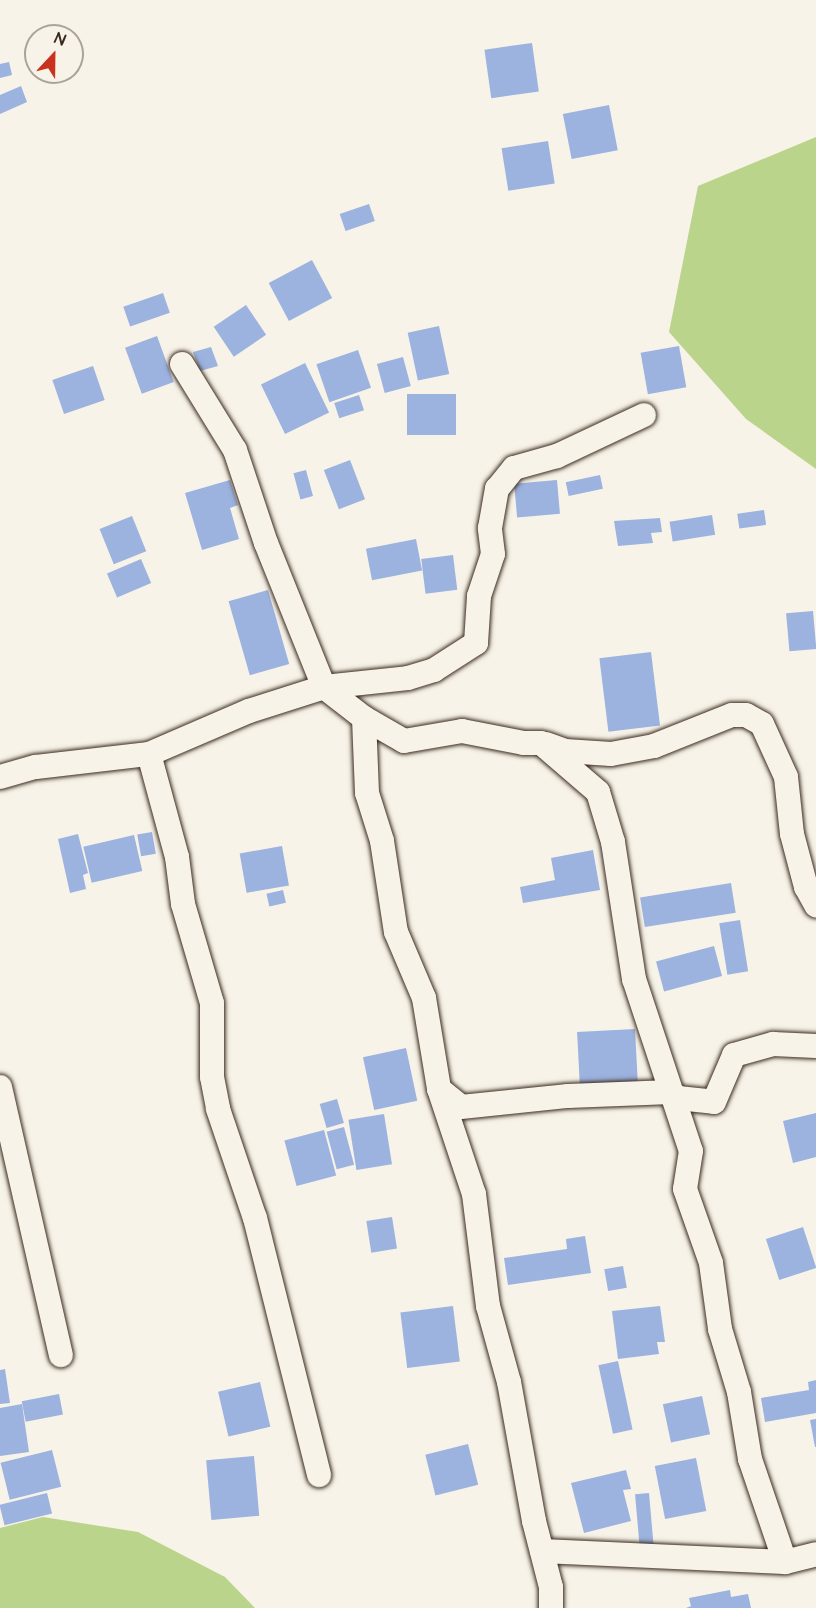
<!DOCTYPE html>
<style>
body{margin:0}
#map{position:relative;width:816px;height:1608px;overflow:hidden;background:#f7f3e8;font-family:"Architects Daughter",sans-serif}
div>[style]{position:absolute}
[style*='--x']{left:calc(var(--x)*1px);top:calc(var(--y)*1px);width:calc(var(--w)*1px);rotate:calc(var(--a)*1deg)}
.green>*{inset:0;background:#bbd48b}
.building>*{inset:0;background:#9cb2df;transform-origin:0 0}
.roads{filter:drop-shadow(0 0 2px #3b2a1e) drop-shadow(0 0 2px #3b2a1e)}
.minor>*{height:24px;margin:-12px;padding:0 12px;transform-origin:12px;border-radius:12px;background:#f7f3e8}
span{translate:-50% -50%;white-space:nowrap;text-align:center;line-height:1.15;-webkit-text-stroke:5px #f7f3e8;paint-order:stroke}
.north{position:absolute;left:24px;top:24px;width:60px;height:60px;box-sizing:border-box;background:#f7f3e8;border:2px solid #aca397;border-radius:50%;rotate:22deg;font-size:16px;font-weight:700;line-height:24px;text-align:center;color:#3b2a1e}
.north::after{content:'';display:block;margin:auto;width:21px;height:27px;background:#c8321e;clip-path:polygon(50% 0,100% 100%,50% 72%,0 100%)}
</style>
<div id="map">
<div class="green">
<i style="clip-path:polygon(816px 137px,816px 469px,746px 419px,669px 332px,698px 186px)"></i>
<i style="clip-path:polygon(43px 1517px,138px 1532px,225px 1577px,255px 1608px,0 1608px,0 1528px)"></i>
</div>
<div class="building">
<i style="left:532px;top:43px;width:49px;height:48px;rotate:82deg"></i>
<i style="clip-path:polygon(9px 62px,12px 75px,0 78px,0 64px)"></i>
<i style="clip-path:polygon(21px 86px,27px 102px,0 114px,0 95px)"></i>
<i style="left:609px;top:105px;width:46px;height:47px;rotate:79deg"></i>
<i style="left:548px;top:141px;width:43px;height:47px;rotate:81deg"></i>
<i style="left:369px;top:204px;width:18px;height:31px;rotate:71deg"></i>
<i style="left:312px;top:260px;width:43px;height:49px;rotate:62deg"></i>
<i style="left:163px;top:293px;width:21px;height:42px;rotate:71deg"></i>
<i style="left:246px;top:305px;width:36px;height:39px;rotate:56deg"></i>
<i style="left:439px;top:326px;width:49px;height:32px;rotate:78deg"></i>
<i style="left:157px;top:336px;width:49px;height:34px;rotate:70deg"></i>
<i style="left:679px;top:346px;width:42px;height:39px;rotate:80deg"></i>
<i style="clip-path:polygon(211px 347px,218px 366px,200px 371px,193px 352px)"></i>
<i style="left:358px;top:350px;width:40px;height:44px;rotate:71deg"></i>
<i style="left:403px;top:357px;width:30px;height:27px;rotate:75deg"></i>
<i style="left:305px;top:363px;width:55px;height:49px;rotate:64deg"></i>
<i style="left:93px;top:366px;width:36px;height:43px;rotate:71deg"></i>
<i style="left:456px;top:394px;width:41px;height:49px;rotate:90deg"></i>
<i style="left:359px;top:395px;width:16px;height:26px;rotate:72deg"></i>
<i style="left:350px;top:460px;width:42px;height:28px;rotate:69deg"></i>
<i style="left:306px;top:470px;width:27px;height:13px;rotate:75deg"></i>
<i style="left:600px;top:475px;width:14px;height:35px;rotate:78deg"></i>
<i style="clip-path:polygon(230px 480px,238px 505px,230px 508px,239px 539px,202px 550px,185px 493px)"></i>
<i style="left:557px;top:480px;width:34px;height:43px;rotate:85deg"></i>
<i style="left:764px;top:510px;width:15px;height:27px;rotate:82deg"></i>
<i style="left:712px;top:515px;width:20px;height:43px;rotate:81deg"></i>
<i style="left:132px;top:516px;width:38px;height:35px;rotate:68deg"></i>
<i style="clip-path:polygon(660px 518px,662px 532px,651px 533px,653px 543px,618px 546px,614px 521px)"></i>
<i style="left:416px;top:539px;width:32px;height:51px;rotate:79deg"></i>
<i style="left:453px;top:555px;width:35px;height:32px;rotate:83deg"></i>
<i style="left:141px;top:559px;width:26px;height:37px;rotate:67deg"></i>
<i style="left:268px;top:590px;width:77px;height:41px;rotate:74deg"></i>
<i style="left:813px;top:611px;width:38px;height:27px;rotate:85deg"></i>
<i style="left:651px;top:652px;width:74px;height:52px;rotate:83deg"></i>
<i style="left:152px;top:832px;width:22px;height:15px;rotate:80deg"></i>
<i style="clip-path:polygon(78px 834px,88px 873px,83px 875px,86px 889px,70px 893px,58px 839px)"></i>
<i style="left:134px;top:835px;width:37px;height:52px;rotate:77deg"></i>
<i style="left:282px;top:846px;width:40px;height:43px;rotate:80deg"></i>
<i style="clip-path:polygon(593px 850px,600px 890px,523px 903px,520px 887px,555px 880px,551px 858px)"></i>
<i style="left:731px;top:883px;width:30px;height:92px;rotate:81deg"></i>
<i style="left:283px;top:890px;width:13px;height:17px;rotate:77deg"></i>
<i style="left:740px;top:920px;width:52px;height:21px;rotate:81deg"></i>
<i style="left:714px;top:946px;width:31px;height:60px;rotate:75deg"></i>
<i style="left:635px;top:1029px;width:59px;height:58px;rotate:87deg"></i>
<i style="left:406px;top:1048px;width:54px;height:44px;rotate:78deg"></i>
<i style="left:337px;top:1099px;width:25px;height:18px;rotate:74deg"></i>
<i style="clip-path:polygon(816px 1113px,816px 1157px,793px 1163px,783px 1121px)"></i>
<i style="left:384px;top:1114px;width:51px;height:36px;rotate:81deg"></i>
<i style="left:344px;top:1127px;width:39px;height:18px;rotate:75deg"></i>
<i style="left:324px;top:1130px;width:47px;height:41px;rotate:75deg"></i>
<i style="left:392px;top:1217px;width:32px;height:26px;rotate:81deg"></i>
<i style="left:803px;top:1227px;width:43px;height:39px;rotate:72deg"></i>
<i style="clip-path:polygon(585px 1236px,591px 1273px,508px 1285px,504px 1258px,567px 1249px,566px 1239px)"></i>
<i style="left:623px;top:1266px;width:22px;height:19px;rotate:80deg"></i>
<i style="left:453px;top:1306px;width:56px;height:53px;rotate:83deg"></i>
<i style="clip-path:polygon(660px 1306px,665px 1342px,657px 1342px,659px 1354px,618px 1359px,612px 1311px)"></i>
<i style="left:618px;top:1361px;width:70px;height:20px;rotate:78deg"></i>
<i style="clip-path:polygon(5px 1369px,10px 1403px,0 1404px,0 1370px)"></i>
<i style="clip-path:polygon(816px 1380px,816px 1413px,765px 1422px,761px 1398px,809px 1390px,808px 1382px)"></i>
<i style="left:260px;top:1382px;width:46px;height:43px;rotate:77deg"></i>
<i style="left:59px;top:1394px;width:21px;height:38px;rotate:79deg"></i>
<i style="left:702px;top:1396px;width:39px;height:40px;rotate:78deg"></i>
<i style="clip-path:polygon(22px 1404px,29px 1452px,0 1456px,0 1408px)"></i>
<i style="clip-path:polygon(816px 1419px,816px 1447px,815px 1447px,810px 1420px)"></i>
<i style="left:468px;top:1444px;width:42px;height:44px;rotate:76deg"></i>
<i style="left:52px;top:1450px;width:38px;height:53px;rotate:76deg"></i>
<i style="left:254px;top:1456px;width:60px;height:48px;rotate:85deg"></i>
<i style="left:696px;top:1458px;width:54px;height:42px;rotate:79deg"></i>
<i style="clip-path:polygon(626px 1470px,631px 1489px,623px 1490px,631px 1521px,584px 1533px,571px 1483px)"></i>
<i style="left:47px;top:1493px;width:21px;height:49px;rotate:76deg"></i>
<i style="left:649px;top:1493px;width:53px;height:14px;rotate:85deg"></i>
<i style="clip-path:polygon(730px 1590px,731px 1597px,748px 1594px,751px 1608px,686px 1608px,691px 1606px,689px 1598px)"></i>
</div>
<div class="roads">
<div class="minor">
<i style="--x:182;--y:364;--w:101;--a:58.4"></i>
<i style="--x:235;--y:450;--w:98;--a:71.6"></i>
<i style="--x:266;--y:543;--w:155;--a:68.1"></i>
<i style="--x:324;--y:687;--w:51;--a:37.8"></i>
<i style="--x:364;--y:718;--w:75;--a:87.7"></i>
<i style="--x:367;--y:793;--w:50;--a:72.6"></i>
<i style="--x:382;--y:841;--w:92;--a:81.3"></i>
<i style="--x:396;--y:932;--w:72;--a:67"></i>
<i style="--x:424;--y:998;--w:92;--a:80.6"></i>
<i style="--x:439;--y:1089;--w:111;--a:71.6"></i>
<i style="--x:474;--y:1194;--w:113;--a:82.9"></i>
<i style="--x:488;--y:1306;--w:79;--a:74.6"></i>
<i style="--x:509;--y:1382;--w:141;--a:79.8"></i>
<i style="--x:534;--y:1521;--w:68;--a:75.6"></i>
<i style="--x:551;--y:1587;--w:21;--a:90"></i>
<i style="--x:364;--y:718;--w:46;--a:29.9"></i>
<i style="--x:404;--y:741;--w:59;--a:-9.8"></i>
<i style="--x:462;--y:731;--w:63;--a:11"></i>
<i style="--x:524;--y:743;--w:17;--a:0"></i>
<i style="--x:541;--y:743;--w:75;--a:40.7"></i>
<i style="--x:598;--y:792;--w:52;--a:73.3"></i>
<i style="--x:613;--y:842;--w:139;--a:81.3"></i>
<i style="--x:634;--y:979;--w:181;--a:71.7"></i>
<i style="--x:691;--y:1151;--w:38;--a:99"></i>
<i style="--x:685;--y:1189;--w:78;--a:70.6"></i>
<i style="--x:711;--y:1263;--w:67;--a:82.2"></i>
<i style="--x:720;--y:1329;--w:66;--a:73.2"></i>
<i style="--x:739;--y:1392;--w:68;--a:80.7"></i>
<i style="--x:750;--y:1459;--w:109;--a:71.2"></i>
<i style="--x:546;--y:744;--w:20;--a:20"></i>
<i style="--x:565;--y:751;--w:46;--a:3.7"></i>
<i style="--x:611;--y:754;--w:44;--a:-10.5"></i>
<i style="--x:654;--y:746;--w:84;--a:-21.7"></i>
<i style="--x:732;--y:715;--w:14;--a:0"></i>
<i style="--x:746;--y:715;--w:18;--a:29"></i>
<i style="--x:762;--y:724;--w:58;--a:65.6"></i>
<i style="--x:786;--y:777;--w:57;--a:84"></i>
<i style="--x:792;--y:834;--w:55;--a:75.2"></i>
<i style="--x:806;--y:887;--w:21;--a:61"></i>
<i style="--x:149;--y:754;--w:107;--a:74.8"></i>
<i style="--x:177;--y:857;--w:47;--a:82.7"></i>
<i style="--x:183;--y:904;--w:103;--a:73.7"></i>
<i style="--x:212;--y:1003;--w:74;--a:90"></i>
<i style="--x:212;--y:1077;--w:33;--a:79"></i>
<i style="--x:218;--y:1109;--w:115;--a:71.3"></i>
<i style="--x:255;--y:1218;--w:265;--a:76"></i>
<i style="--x:0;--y:777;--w:37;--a:-16"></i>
<i style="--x:36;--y:767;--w:114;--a:-6.6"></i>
<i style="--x:149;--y:754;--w:109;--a:-23.3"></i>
<i style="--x:249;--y:711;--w:79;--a:-17.7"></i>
<i style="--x:324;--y:687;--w:84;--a:-6.1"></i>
<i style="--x:408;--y:678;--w:27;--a:-17"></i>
<i style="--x:434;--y:670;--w:50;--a:-32.7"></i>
<i style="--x:476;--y:643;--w:47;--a:-86.3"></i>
<i style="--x:479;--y:596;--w:44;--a:-71.6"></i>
<i style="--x:493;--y:554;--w:26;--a:-97"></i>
<i style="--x:490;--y:528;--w:40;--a:-80"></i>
<i style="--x:497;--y:489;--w:27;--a:-51"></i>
<i style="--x:514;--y:468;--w:45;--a:-15.6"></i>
<i style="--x:557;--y:456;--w:96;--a:-25.2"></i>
<i style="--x:0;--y:1087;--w:275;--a:77.2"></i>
<i style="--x:439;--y:1089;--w:28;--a:39"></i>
<i style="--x:461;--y:1107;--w:108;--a:-5.9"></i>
<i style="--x:568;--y:1096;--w:103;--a:-2.2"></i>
<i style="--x:671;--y:1092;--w:9;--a:41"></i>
<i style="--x:678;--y:1098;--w:36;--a:6"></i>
<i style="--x:714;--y:1102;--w:51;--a:-66.9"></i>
<i style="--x:734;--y:1055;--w:41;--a:-15.8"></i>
<i style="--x:773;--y:1044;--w:43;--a:2.7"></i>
<i style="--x:542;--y:1551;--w:243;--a:2.6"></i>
<i style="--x:785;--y:1562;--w:32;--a:-14"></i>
</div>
</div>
<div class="north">N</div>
</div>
